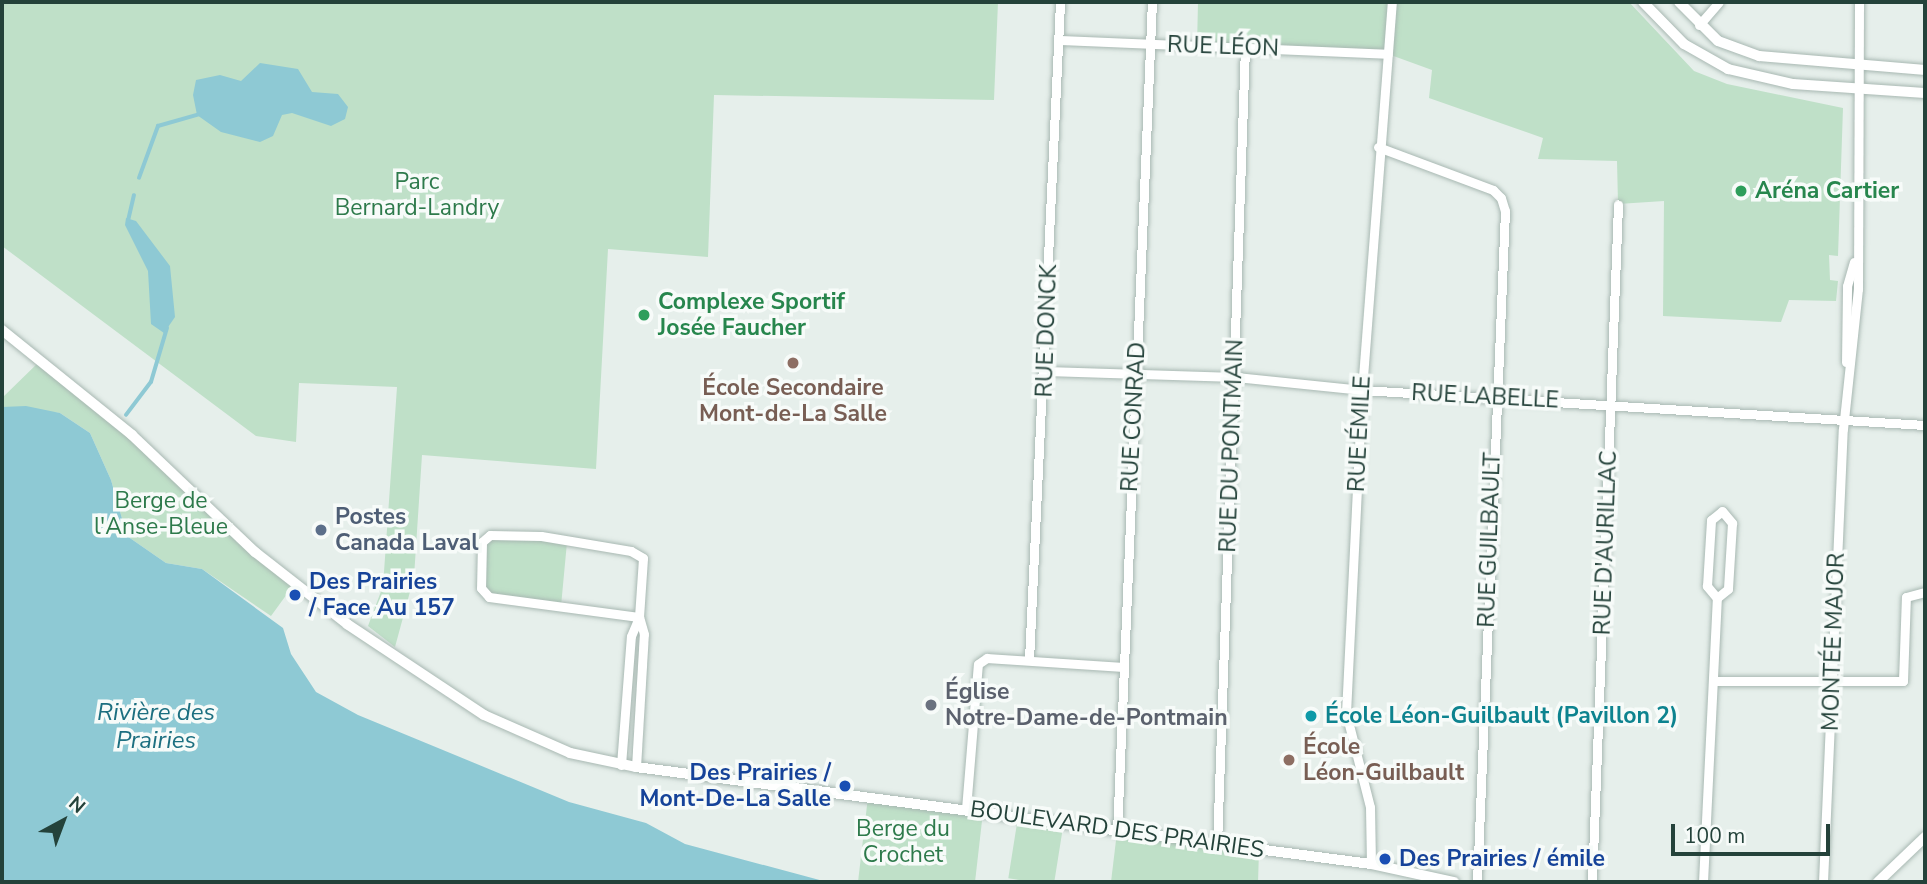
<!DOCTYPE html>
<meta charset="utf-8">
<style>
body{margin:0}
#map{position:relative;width:1927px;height:884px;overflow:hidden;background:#e6efeb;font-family:"Nunito Sans",sans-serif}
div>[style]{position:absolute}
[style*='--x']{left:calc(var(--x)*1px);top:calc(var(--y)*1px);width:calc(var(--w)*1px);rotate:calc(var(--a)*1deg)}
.green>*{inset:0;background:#bfe0c8;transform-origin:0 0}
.water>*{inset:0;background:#8ec9d4}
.stream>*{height:3.5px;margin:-1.75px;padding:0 1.75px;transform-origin:1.75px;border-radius:1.75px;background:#8ec9d4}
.roads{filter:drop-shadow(0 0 2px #a8b8b2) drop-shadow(0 0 2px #a8b8b2)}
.minor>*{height:9px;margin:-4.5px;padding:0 4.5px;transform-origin:4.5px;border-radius:4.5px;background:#fff}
.tertiary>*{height:10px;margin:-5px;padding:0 5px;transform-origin:5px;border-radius:5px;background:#fff}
.dots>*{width:19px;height:19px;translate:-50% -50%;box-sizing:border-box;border:4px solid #f7fbf9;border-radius:50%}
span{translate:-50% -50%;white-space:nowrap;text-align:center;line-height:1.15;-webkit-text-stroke:7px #f7fbf9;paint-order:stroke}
.street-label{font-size:23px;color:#24423a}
.park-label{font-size:23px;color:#2d7a4b}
.leisure-label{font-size:23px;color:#27864d;font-weight:700}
.left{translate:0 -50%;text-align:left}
.education-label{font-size:23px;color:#785e54;font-weight:700}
.service-label{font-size:23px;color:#4e5e75;font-weight:700}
.transit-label{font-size:23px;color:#164399;font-weight:700}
.right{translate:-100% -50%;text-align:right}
.worship-label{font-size:23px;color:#5b616d;font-weight:700}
.culture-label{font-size:23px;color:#0d838f;font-weight:700}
.water-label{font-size:24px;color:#1c6f80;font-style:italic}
.frame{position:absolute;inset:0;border:4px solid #24423a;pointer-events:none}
.north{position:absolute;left:28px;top:786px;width:70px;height:70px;-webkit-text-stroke:5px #f7fbf9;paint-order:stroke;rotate:41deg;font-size:19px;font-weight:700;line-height:28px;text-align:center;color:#24423a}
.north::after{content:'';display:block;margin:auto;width:24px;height:32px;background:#24423a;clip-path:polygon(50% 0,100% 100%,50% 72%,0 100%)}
.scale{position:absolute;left:1671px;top:824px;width:159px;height:32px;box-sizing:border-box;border:4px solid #24423a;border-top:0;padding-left:9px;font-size:21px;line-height:24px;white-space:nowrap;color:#24423a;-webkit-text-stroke:5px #f7fbf9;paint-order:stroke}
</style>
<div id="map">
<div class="green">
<i style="clip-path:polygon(2px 2px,998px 2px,994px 100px,714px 95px,708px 257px,608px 249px,596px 469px,422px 455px,414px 577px,395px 647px,368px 626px,383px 586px,397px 387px,299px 383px,296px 442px,256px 436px,2px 246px)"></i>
<i style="clip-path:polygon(1198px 2px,1629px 2px,1694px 71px,1727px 84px,1843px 108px,1838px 256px,1829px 255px,1830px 280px,1838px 281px,1836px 301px,1789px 300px,1781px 322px,1663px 316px,1664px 201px,1618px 204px,1617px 161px,1538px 159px,1543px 138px,1429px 98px,1432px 70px,1388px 54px,1197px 46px)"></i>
<i style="clip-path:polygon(41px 360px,295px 583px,271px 616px,202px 569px,166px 563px,127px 536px,111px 480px,90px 433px,60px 413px,2px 407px,2px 398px)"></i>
<i style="clip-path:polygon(490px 535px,567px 542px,561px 606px,501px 601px,481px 588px,482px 542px)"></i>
<i style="clip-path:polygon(868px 797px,983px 812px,975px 882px,858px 882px)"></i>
<i style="left:1018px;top:817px;width:46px;height:62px;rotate:9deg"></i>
<i style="clip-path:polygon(1117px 832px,1259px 850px,1258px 882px,1111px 882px)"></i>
</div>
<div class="water">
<i style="clip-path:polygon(260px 63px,298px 69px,312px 92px,338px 94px,348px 107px,345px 119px,331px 126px,292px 113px,282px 115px,273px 136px,260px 142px,221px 132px,197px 115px,193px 95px,196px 80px,220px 75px,241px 81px)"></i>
<i style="clip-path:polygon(126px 218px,136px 221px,170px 266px,175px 317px,164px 333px,151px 324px,148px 271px,125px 225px)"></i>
<i style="clip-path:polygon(26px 406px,60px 413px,90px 433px,111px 480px,127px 536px,166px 563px,202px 569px,283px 628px,291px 654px,316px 692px,358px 715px,569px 802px,646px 823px,685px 844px,827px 882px,2px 882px,2px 407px)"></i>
</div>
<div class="stream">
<i style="--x:139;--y:178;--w:55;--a:-69.9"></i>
<i style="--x:158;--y:126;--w:41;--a:-15.8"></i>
<i style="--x:128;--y:221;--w:26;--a:-77"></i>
<i style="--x:126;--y:415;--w:41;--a:-52.9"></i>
<i style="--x:151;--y:382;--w:56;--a:-73.5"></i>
</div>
<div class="roads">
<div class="minor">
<i style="--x:1699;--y:25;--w:30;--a:-49"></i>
<i style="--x:1059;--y:40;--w:329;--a:2.4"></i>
<i style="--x:1378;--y:147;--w:123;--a:20.5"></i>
<i style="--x:1493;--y:190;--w:11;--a:45"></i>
<i style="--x:1501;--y:198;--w:14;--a:73"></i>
<i style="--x:1505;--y:211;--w:672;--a:92.39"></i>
<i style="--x:1846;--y:362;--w:76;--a:-89.2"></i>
<i style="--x:1847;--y:286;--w:25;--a:-74"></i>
<i style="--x:1046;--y:371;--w:190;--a:1.8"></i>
<i style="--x:1236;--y:377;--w:127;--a:5.9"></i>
<i style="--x:1362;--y:390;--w:564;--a:3.56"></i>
<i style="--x:1029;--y:660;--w:659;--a:-87.3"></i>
<i style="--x:1713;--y:681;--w:190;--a:0"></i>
<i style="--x:1903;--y:681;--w:84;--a:-88"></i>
<i style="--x:1906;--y:597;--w:20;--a:-15"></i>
<i style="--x:621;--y:765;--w:129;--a:-85.6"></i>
<i style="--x:631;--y:636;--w:21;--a:-67"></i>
<i style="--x:639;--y:617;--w:59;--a:-86.1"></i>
<i style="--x:643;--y:558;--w:14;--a:-150"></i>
<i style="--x:631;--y:551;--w:91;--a:-170.5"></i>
<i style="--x:541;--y:536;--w:51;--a:-178.9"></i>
<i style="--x:490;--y:535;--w:11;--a:139"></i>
<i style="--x:482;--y:542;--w:46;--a:91.2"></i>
<i style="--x:481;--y:588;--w:12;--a:48"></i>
<i style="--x:489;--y:597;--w:151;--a:7.6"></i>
<i style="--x:636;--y:767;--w:133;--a:-86.6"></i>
<i style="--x:644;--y:634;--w:18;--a:-106"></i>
<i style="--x:966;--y:809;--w:145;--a:-85.3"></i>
<i style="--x:978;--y:664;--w:11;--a:-34"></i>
<i style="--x:987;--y:658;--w:136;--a:3.8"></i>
<i style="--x:1117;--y:832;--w:831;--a:-87.59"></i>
<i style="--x:1217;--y:845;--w:797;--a:-87.99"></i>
<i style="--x:1371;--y:864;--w:57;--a:-91"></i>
<i style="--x:1370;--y:807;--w:97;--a:-104.3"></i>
<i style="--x:1346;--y:713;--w:323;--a:-87.2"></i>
<i style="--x:1362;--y:390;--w:389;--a:-85.6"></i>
<i style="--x:1592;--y:882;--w:678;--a:-87.8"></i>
<i style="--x:1703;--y:882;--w:284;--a:-87.2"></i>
<i style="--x:1717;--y:598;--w:16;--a:-130"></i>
<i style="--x:1707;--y:586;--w:66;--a:-86.5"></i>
<i style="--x:1711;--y:520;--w:14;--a:-39"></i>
<i style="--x:1722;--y:511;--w:16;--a:50"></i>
<i style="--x:1732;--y:523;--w:66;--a:93.5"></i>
<i style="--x:1728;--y:589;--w:14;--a:141"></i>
<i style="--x:1823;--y:882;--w:453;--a:-87.5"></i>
<i style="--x:1843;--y:429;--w:141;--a:-83.9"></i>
<i style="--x:1858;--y:289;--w:287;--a:-89.8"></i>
</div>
<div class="tertiary">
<i style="--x:1643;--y:2;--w:59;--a:45.7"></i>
<i style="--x:1684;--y:44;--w:51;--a:29.6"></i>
<i style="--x:1728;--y:69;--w:67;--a:13"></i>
<i style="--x:1793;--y:84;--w:132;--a:3.9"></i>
<i style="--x:1679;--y:2;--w:55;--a:45"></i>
<i style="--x:1718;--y:41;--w:44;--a:20.1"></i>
<i style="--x:1759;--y:56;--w:167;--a:4.8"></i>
<i style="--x:2;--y:330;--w:167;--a:38.9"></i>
<i style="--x:132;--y:435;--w:170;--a:43.6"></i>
<i style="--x:255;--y:552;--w:117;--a:38"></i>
<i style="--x:347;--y:624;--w:164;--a:33.6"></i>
<i style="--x:484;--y:715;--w:94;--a:23.8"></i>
<i style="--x:570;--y:753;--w:67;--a:12"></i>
<i style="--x:636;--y:767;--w:741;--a:7.52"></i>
<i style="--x:1371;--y:864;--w:85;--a:12.2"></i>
<i style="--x:1878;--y:882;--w:65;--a:-43.8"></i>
</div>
</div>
<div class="dots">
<i style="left:1741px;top:191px;background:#2e9e5b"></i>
<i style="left:644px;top:315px;background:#2e9e5b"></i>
<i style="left:793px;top:363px;background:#8d6e63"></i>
<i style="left:321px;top:530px;background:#5c6f8a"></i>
<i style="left:295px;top:595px;background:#1a4fb4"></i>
<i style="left:931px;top:705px;background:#6b7280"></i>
<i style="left:1311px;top:716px;background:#0f9aa8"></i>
<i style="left:1289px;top:760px;background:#8d6e63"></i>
<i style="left:845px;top:786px;background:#1a4fb4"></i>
<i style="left:1385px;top:859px;background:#1a4fb4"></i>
</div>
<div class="street-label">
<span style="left:1223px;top:47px;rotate:2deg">RUE LÉON</span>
<span style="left:1047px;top:331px;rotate:-88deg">RUE DONCK</span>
<span style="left:1485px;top:397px;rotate:3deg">RUE LABELLE</span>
<span style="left:1134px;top:417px;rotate:-87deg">RUE CONRAD</span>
<span style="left:1360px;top:434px;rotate:-87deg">RUE ÉMILE</span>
<span style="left:1232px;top:446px;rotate:-88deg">RUE DU PONTMAIN</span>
<span style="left:1490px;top:540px;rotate:-88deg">RUE GUILBAULT</span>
<span style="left:1606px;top:543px;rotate:-88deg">RUE D'AURILLAC</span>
<span style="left:1834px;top:642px;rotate:-88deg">MONTÉE MAJOR</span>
<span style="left:1117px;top:830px;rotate:8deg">BOULEVARD DES PRAIRIES</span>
</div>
<div class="park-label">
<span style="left:417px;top:195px">Parc<br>Bernard-Landry</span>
<span style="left:161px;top:514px">Berge de<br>l'Anse-Bleue</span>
<span style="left:903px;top:842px">Berge du<br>Crochet</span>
</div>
<div class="leisure-label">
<span class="left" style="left:1755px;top:191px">Aréna Cartier</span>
<span class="left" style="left:658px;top:315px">Complexe Sportif<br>Josée Faucher</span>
</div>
<div class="education-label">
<span style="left:793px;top:401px">École Secondaire<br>Mont-de-La Salle</span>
<span class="left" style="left:1303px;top:760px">École<br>Léon-Guilbault</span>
</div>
<div class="service-label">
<span class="left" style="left:335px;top:530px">Postes<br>Canada Laval</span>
</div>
<div class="transit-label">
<span class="left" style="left:309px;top:595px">Des Prairies<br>/ Face Au 157</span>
<span class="right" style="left:831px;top:786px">Des Prairies /<br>Mont-De-La Salle</span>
<span class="left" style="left:1399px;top:859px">Des Prairies / émile</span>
</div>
<div class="worship-label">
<span class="left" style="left:945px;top:705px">Église<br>Notre-Dame-de-Pontmain</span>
</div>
<div class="culture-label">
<span class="left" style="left:1325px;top:716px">École Léon-Guilbault (Pavillon 2)</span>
</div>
<div class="water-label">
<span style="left:156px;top:727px">Rivière des<br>Prairies</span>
</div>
<div class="frame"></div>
<div class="north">N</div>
<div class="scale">100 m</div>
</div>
